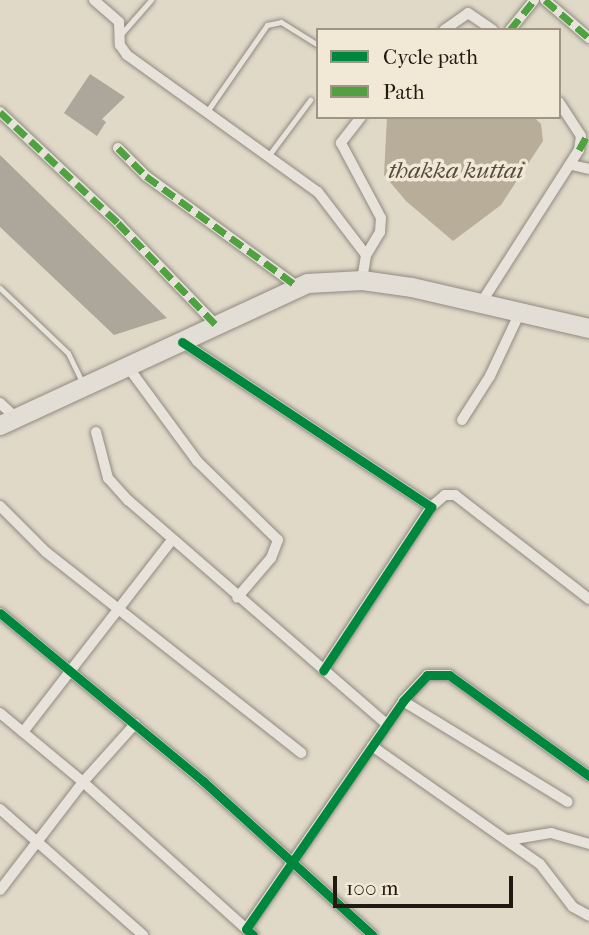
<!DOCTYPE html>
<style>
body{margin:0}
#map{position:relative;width:589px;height:935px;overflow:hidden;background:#e0d9c8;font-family:"IM FELL French Canon",serif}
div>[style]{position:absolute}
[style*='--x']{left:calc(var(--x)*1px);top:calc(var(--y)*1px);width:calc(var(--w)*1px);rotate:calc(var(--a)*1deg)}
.water>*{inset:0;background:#b8ad98}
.building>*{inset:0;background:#aca69b}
.roads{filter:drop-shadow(0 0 2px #908a80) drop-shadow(0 0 2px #908a80)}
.lane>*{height:5px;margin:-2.5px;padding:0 2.5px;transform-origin:2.5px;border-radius:2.5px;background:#e7e3db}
.street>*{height:10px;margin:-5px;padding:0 5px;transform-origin:5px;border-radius:5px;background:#e7e3db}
.highway>*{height:19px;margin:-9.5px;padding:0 9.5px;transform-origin:9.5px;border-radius:9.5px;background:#e3ded5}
.quiet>*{height:7px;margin-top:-3.5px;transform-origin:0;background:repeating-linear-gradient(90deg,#50a13f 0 14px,transparent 0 21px)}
.cycleway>*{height:9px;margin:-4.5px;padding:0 4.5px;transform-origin:4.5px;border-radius:4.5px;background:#00873e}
span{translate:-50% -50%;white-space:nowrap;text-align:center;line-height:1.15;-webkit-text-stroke:7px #f1e9d5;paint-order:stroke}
.water-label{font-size:24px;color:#584c40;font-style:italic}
.legend{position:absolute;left:316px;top:28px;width:245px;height:91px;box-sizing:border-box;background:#f1e9d5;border:2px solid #9f9587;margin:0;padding:9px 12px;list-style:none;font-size:21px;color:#241813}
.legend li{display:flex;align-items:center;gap:14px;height:35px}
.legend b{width:35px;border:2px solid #9f9587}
.scale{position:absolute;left:333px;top:876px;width:180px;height:32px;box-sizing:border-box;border:4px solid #241813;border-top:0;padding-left:9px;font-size:21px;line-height:24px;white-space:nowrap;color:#241813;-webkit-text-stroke:5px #f1e9d5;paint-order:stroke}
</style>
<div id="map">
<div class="water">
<i style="clip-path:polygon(387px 117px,534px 117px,541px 124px,543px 141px,501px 205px,453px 241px,406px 201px,384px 175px)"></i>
</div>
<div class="building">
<i style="clip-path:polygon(90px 74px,125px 97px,102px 119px,106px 122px,97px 136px,64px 113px)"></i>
<i style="clip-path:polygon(0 155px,167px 318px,114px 335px,0 227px)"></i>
</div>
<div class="roads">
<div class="lane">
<i style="--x:122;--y:33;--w:44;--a:-48.7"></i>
<i style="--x:208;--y:110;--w:103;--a:-55.2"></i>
<i style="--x:267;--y:25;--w:14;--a:-12"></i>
<i style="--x:281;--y:22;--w:44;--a:31.9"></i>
<i style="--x:269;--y:155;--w:69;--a:-53.3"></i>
<i style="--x:0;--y:288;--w:94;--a:43.7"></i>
<i style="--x:68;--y:353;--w:32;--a:64"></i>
</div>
<div class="street">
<i style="--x:94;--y:0;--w:33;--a:41"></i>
<i style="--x:119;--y:22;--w:23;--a:88"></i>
<i style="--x:120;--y:45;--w:12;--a:55"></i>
<i style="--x:127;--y:55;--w:235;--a:35.7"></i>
<i style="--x:318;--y:192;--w:79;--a:52.7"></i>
<i style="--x:545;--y:0;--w:58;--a:40.8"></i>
<i style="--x:444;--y:30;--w:29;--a:-35"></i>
<i style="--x:468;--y:13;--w:30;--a:34"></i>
<i style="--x:510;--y:30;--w:38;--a:-51"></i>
<i style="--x:0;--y:112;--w:162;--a:43.2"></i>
<i style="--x:118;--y:223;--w:141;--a:46.1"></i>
<i style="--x:361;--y:117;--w:33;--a:128"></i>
<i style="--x:341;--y:143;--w:85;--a:61.9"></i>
<i style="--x:381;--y:218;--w:14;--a:94"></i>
<i style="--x:380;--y:232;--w:27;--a:121"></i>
<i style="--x:366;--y:255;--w:25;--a:99"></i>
<i style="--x:118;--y:148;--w:40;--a:45"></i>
<i style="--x:146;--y:176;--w:187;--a:36.1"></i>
<i style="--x:572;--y:165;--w:17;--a:13"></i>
<i style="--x:483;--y:300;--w:178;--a:-57.4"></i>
<i style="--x:579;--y:150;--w:14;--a:-82"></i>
<i style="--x:581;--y:136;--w:40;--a:-122.9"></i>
<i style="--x:182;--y:342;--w:299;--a:33.5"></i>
<i style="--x:431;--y:507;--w:196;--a:123.4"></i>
<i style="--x:128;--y:367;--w:117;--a:53.7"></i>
<i style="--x:197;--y:461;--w:113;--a:44.3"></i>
<i style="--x:278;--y:540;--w:19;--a:111"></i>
<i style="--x:271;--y:558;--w:52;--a:130.4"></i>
<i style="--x:0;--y:403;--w:22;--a:43"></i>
<i style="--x:462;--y:420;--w:52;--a:-57.5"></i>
<i style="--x:490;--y:376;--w:73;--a:-64.8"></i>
<i style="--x:96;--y:432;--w:48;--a:75.4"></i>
<i style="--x:108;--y:478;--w:30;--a:48"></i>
<i style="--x:128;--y:500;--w:342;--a:40.9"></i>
<i style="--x:0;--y:506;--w:65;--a:45"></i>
<i style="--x:46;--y:552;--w:325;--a:38.2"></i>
<i style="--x:431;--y:507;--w:18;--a:-41"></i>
<i style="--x:445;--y:495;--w:10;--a:0"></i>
<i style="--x:455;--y:495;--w:170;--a:37.8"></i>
<i style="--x:0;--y:613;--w:264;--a:39.6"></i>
<i style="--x:203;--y:781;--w:229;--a:42.3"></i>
<i style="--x:403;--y:701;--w:193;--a:31.5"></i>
<i style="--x:0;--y:713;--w:108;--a:39.7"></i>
<i style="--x:83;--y:782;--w:136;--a:127.5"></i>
<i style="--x:135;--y:724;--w:78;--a:131.9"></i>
<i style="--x:83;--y:782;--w:219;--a:42"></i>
<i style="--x:23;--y:732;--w:243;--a:-52.2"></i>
<i style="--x:372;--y:746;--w:205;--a:35.1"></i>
<i style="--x:540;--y:864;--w:54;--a:52.5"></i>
<i style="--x:573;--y:907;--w:18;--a:29"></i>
<i style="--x:0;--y:809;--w:191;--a:41.4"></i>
<i style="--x:509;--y:840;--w:43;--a:-9.5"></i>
<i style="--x:551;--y:833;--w:40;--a:16"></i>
<i style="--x:253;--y:935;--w:9;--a:-139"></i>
<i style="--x:246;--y:929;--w:277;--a:-55.4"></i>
<i style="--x:403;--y:701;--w:35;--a:-47"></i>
<i style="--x:427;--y:675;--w:22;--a:0"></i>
<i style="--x:449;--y:675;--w:173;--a:35.8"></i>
</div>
<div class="highway">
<i style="--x:0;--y:425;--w:338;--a:-24.8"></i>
<i style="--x:307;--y:283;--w:55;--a:-3.1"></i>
<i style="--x:362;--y:280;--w:49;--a:8.1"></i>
<i style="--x:411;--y:287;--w:183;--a:13"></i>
</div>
</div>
<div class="quiet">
<i style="--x:545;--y:0;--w:58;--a:40.8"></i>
<i style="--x:510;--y:30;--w:38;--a:-51"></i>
<i style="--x:0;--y:112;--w:162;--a:43.2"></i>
<i style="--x:118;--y:223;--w:141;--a:46.1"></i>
<i style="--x:118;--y:148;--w:40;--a:45"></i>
<i style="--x:146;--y:176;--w:187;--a:36.1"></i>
<i style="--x:579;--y:150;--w:21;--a:-61"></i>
</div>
<div class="cycleway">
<i style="--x:182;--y:342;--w:299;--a:33.5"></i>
<i style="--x:431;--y:507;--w:196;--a:123.4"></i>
<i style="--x:0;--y:613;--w:264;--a:39.6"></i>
<i style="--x:203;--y:781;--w:229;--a:42.3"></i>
<i style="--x:253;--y:935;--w:9;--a:-139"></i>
<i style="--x:246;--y:929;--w:277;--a:-55.4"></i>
<i style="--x:403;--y:701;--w:35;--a:-47"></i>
<i style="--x:427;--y:675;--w:22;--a:0"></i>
<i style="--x:449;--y:675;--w:173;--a:35.8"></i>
</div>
<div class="water-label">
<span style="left:456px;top:171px">thakka kuttai</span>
</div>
<ul class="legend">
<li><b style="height:9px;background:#00873e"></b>Cycle path</li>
<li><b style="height:9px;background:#50a13f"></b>Path</li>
</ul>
<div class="scale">100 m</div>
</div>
